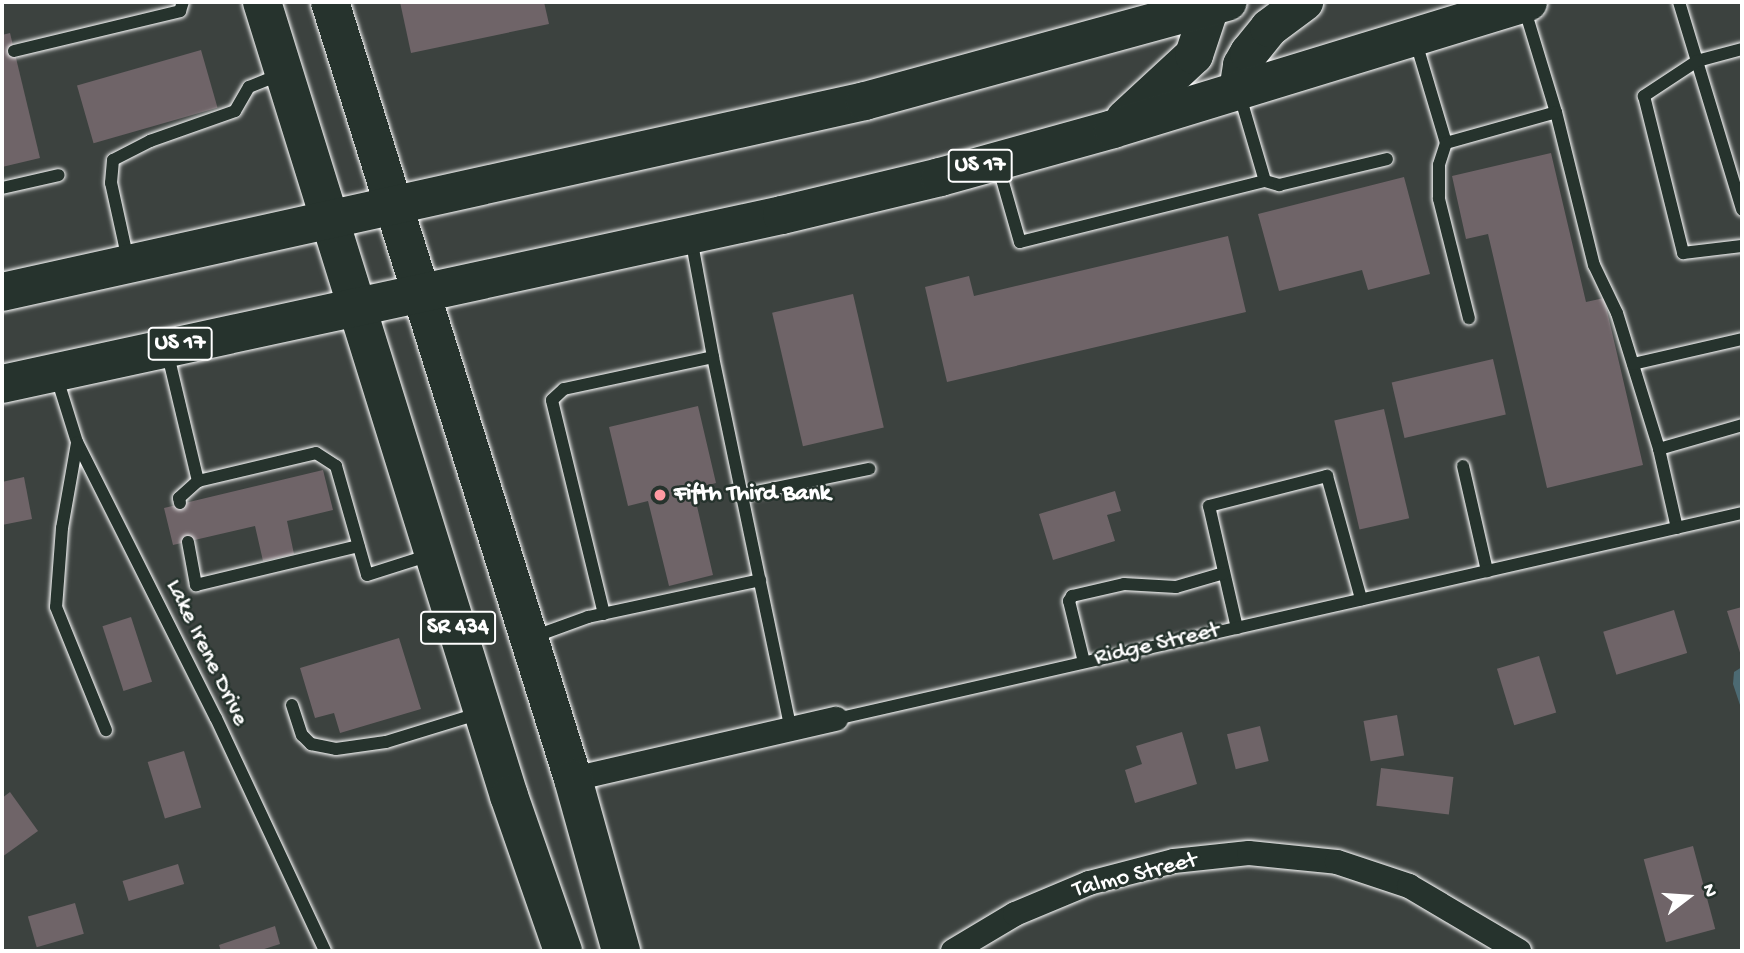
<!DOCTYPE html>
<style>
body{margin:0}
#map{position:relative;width:1744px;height:953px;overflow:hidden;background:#3c423f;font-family:"Gochi Hand",sans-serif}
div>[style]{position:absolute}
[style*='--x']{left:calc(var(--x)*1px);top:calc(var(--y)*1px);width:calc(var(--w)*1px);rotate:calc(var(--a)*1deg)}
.water>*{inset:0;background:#4c6a73}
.building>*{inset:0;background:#6f6468;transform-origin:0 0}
.roads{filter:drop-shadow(0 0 2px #fff) drop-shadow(0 0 2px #fff)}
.lane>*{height:12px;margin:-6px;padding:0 6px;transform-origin:6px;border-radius:6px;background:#26332d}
.street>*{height:24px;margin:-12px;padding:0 12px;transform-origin:12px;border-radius:12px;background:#26332d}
.primary>*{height:38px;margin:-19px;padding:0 19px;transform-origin:19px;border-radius:19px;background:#26332d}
.dots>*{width:19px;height:19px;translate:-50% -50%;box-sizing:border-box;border:4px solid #26332d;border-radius:50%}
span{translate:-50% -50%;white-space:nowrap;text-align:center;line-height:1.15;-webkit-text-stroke:5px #26332d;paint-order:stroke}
.shield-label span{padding:2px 5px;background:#26332d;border:2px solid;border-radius:5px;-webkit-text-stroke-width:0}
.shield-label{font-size:23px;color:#fff;font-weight:700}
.poi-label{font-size:24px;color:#fff;font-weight:700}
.left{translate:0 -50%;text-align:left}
.street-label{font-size:24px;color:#fff}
.frame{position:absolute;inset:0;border:4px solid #fff;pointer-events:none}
.north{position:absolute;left:1653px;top:862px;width:70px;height:70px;-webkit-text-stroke:5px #26332d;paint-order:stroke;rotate:73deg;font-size:19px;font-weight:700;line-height:28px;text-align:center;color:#fff}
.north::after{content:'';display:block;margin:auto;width:24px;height:32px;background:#fff;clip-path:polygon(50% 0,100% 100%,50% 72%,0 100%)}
</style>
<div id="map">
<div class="water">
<i style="clip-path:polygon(1742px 667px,1742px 708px,1741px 708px,1733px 684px,1734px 672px)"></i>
</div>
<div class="building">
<i style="clip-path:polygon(400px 2px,544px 2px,549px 24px,411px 53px)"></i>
<i style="clip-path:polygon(10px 33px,40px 158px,2px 167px,2px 35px)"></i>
<i style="left:201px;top:50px;width:60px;height:129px;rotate:74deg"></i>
<i style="clip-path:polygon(1551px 153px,1586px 302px,1604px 298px,1643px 465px,1547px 488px,1488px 234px,1466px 239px,1452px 176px)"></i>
<i style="clip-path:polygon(1404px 177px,1430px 274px,1368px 290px,1362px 270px,1279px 291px,1258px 214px)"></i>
<i style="clip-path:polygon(1228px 236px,1246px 312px,947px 382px,925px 287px,969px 276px,974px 296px)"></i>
<i style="left:853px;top:294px;width:137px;height:83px;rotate:77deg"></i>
<i style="left:1493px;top:359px;width:57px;height:104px;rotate:77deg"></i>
<i style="clip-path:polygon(698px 406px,716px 483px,693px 489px,713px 575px,669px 586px,648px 501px,628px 506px,609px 427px)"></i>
<i style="left:1384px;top:409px;width:112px;height:51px;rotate:77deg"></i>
<i style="clip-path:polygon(323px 470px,333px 510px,287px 521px,294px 554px,263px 561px,255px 526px,173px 545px,164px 508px)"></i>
<i style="clip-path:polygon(24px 477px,32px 519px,2px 525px,2px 482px)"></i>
<i style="clip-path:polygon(1115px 491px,1121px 511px,1107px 515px,1115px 541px,1053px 560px,1039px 514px)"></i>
<i style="clip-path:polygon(1742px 607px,1742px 659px,1727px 611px)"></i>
<i style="left:1674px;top:610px;width:45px;height:74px;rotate:73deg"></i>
<i style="left:131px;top:617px;width:68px;height:30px;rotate:72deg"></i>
<i style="clip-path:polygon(399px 638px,421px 709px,340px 733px,334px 713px,315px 718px,300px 668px)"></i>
<i style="left:1539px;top:656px;width:59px;height:44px;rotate:73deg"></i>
<i style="left:1397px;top:715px;width:41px;height:34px;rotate:80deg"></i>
<i style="left:1260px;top:726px;width:36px;height:34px;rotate:76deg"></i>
<i style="clip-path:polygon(1182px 732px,1197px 784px,1135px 803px,1125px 770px,1142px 764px,1136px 746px)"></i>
<i style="left:184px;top:751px;width:59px;height:38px;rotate:73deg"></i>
<i style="left:1381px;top:768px;width:73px;height:38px;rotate:7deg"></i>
<i style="clip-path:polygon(10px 792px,38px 831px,2px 857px,2px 798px)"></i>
<i style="left:1693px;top:846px;width:86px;height:51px;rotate:75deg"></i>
<i style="left:178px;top:864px;width:21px;height:58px;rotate:73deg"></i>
<i style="left:75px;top:903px;width:32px;height:49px;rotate:74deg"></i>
<i style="clip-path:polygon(275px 926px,280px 944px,258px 951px,221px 951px,219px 945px)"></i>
</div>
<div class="roads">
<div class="lane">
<i style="--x:1679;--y:2;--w:217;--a:73.1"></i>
<i style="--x:1524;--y:7;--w:110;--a:73.1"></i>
<i style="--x:1556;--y:112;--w:158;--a:76.1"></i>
<i style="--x:1594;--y:265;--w:53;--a:64.4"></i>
<i style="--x:1617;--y:313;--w:142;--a:72.8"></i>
<i style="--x:1659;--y:449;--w:86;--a:-16.1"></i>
<i style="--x:1415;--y:39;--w:109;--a:73.4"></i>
<i style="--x:1446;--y:143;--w:114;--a:-15.7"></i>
<i style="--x:1742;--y:49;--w:47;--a:165.1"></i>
<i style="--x:1697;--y:61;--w:64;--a:146.6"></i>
<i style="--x:1644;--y:96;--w:162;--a:76"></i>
<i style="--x:1683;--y:253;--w:59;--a:-6.8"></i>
<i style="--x:14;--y:51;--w:171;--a:-13.5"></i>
<i style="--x:180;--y:11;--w:9;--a:-72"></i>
<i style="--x:1446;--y:143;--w:23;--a:108"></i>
<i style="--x:1439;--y:165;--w:34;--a:90"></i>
<i style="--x:1439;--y:199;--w:123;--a:75.9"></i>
<i style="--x:998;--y:165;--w:80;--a:74.1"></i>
<i style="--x:1020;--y:242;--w:252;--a:-14"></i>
<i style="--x:1265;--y:181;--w:89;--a:-106.4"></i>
<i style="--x:1265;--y:181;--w:15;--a:16"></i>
<i style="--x:1279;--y:185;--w:111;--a:-13.5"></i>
<i style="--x:2;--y:188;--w:58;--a:-12.8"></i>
<i style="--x:691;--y:238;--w:121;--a:79.5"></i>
<i style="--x:128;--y:260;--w:79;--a:-102.4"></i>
<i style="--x:111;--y:183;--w:23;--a:-85"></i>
<i style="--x:113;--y:160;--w:42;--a:-27.2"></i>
<i style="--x:150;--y:141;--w:90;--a:-19.4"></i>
<i style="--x:235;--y:111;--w:28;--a:-60"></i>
<i style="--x:249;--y:87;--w:35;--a:-22"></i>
<i style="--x:167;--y:351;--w:134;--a:76.6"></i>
<i style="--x:198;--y:481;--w:121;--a:-13.3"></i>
<i style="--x:316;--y:453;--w:24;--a:33"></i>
<i style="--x:336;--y:466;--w:113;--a:74.1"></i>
<i style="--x:367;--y:575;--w:66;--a:-17.6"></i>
<i style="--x:1633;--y:364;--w:112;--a:-12.9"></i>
<i style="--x:56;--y:375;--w:70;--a:72.6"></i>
<i style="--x:77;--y:442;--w:309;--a:63.3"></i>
<i style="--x:216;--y:718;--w:257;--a:64.9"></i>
<i style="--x:77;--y:443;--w:86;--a:100"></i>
<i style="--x:62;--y:528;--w:79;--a:94.3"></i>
<i style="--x:56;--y:607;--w:133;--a:67.9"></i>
<i style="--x:1659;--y:449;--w:81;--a:77.2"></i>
<i style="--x:1463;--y:466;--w:108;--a:77.1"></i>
<i style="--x:742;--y:495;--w:130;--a:-11.6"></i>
<i style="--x:180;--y:503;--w:5;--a:-101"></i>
<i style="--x:179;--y:498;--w:25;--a:-42"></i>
<i style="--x:188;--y:542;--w:44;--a:79.5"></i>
<i style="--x:196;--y:585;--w:167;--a:-13.5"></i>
<i style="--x:604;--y:614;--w:220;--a:-103.7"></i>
<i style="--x:552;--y:400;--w:16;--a:-43"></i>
<i style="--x:564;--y:389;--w:152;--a:-12.1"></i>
<i style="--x:713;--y:357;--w:380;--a:78.2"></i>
<i style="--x:1237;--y:628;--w:125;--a:-102.9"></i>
<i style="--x:1209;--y:506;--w:122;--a:-14.3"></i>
<i style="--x:1327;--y:476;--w:128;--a:74.5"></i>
<i style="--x:533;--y:637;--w:59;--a:-20"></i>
<i style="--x:588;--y:617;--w:176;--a:-12.1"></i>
<i style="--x:1084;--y:662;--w:63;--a:-103.8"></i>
<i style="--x:1069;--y:601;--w:6;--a:-59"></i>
<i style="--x:1072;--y:596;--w:53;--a:-13"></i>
<i style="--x:1124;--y:584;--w:52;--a:3.3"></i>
<i style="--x:1176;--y:587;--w:50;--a:-16.3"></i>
<i style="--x:292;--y:705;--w:32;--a:72"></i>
<i style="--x:302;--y:735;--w:13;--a:45"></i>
<i style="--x:311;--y:744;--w:25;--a:11"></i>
<i style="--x:336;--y:749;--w:50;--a:-8"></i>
<i style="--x:386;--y:742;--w:98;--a:-17.1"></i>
<i style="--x:836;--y:719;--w:929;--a:-12.81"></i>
</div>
<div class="street">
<i style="--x:573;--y:779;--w:270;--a:-12.9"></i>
<i style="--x:953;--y:951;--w:72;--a:-30.8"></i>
<i style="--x:1015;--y:914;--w:80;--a:-22.7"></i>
<i style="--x:1089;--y:883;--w:88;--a:-14.5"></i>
<i style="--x:1174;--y:861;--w:75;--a:-6.1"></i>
<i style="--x:1249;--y:853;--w:88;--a:5.8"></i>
<i style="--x:1337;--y:862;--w:76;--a:18.4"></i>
<i style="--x:1409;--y:886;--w:128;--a:30.6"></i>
</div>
<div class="primary">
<i style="--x:262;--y:2;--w:832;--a:72.72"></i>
<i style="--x:509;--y:796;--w:164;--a:70.8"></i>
<i style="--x:330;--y:2;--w:814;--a:72.63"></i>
<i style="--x:573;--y:779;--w:179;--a:74.4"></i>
<i style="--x:1238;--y:91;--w:26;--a:-81"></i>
<i style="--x:1242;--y:65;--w:14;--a:-60"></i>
<i style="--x:1249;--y:53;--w:32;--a:-51"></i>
<i style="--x:1269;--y:28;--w:44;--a:-36.6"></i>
<i style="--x:1125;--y:119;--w:94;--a:-42.8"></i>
<i style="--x:1194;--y:55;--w:51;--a:-71.6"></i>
<i style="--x:2;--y:292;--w:884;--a:-12.48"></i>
<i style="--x:865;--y:101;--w:376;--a:-15.3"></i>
<i style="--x:2;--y:384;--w:798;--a:-12.23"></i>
<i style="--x:782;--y:215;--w:163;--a:-13.5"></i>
<i style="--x:940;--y:177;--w:180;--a:-15.5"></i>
<i style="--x:1113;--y:129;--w:434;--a:-17"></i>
</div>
</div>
<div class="dots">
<i style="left:660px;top:495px;background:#ff9aa2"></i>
</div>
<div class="shield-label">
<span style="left:980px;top:166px">US 17</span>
<span style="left:180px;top:344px">US 17</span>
<span style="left:458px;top:628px">SR 434</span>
</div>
<div class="poi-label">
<span class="left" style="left:674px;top:495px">Fifth Third Bank</span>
</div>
<div class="street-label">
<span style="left:1157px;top:645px;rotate:-13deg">Ridge Street</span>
<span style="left:206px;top:653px;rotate:64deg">Lake Irene Drive</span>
<span style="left:1135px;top:876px;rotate:-14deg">Talmo Street</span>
</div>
<div class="frame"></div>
<div class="north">N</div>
</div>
